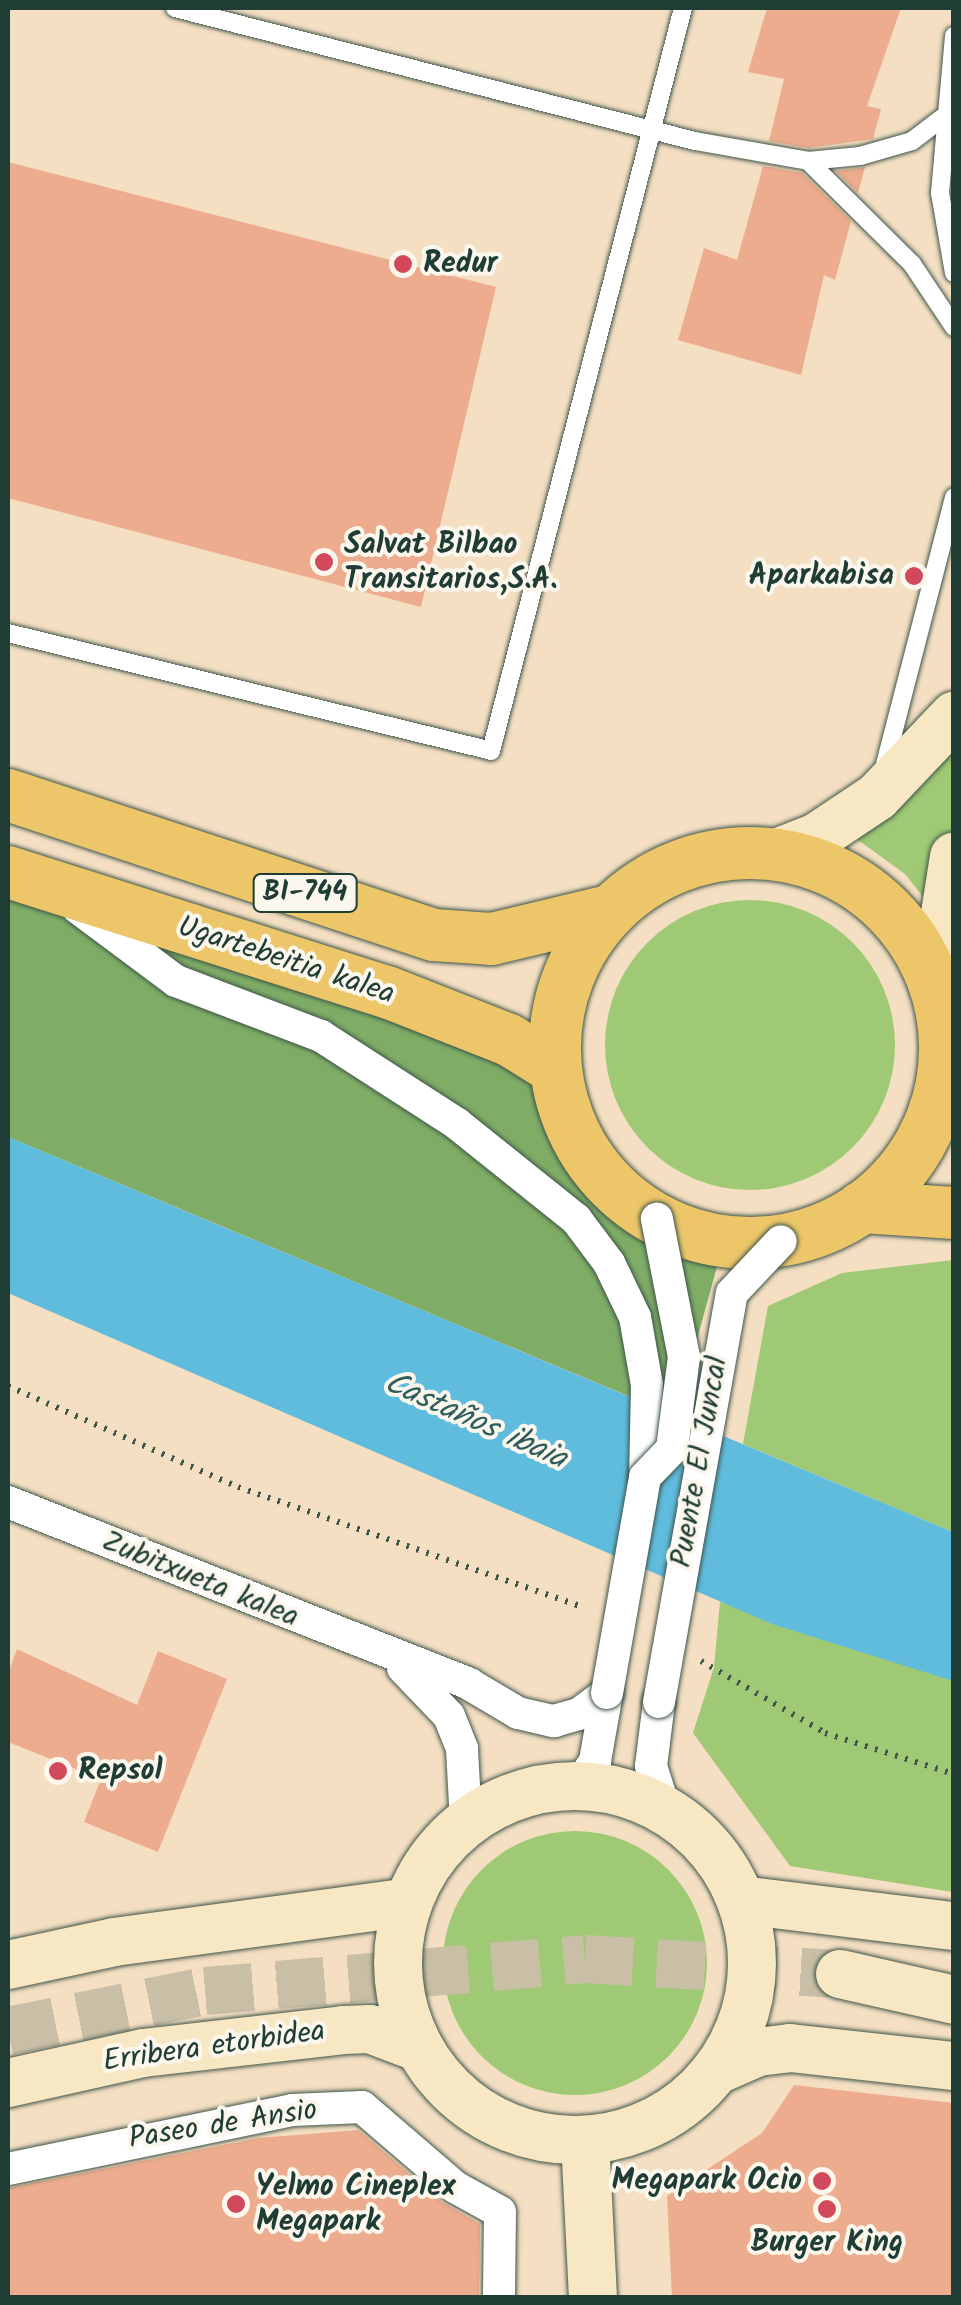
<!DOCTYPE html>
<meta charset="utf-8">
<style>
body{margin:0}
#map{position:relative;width:961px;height:2305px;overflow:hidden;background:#f4dfc3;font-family:Kalam,sans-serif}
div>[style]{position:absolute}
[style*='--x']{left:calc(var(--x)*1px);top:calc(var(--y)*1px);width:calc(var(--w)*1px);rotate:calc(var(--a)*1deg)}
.green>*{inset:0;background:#9fc975}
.round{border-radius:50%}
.forest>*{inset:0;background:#7fad66}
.water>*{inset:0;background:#5fbcdd}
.building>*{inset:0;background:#eeac8e}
.secondary-tunnel>*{height:48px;margin-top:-24px;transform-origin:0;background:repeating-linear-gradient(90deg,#c9bfa6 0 48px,transparent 0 72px)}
.path>*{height:6px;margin-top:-3px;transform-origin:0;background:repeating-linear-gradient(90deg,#3f5549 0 2.5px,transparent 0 10.5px)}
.roads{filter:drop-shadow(0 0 2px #3f5549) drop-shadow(0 0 2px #3f5549)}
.lane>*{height:18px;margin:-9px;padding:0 9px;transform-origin:9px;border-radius:9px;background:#fff}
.street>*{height:32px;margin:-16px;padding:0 16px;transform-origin:16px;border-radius:16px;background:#fff}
.secondary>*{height:48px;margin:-24px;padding:0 24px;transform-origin:24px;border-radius:24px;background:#f7e8c3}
.secondary>.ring{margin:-24px;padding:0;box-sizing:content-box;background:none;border:48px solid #f7e8c3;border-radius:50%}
.primary>*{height:52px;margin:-26px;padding:0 26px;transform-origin:26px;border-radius:26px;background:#ecc669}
.primary>.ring{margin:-26px;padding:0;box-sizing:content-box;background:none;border:52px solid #ecc669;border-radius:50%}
.bridges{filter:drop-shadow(0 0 2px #3f5549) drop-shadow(0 0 2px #3f5549)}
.street-bridge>*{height:32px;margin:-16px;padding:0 16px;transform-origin:16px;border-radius:16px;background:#fff}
.dots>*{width:28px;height:28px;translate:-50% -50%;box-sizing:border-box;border:5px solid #fbf7ec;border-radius:50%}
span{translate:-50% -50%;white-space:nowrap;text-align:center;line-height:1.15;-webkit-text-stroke:8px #fbf7ec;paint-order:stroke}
.shield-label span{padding:2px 8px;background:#fbf7ec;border:2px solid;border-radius:8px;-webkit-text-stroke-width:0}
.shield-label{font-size:28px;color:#1f3d34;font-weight:700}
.poi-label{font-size:30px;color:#1f3d34;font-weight:700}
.left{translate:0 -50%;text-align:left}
.right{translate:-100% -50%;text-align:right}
.street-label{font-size:30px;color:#1f3d34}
.water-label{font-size:32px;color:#2f5d5e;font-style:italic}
.frame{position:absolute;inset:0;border:10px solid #1f3d34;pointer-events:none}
</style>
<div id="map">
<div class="green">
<i style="clip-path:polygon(953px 716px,953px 857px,939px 917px,905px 874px,829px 819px)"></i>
<i class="round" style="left:605px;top:900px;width:290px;height:290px"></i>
<i style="clip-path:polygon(953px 1260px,953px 1532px,743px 1444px,768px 1306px,842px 1273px)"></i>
<i style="clip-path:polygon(720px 1602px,953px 1680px,953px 1892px,790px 1866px,693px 1733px,714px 1667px)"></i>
<i class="round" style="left:443px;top:1831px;width:264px;height:264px"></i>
</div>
<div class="forest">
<i style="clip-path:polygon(8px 887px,556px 1069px,576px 1136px,623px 1196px,657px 1219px,724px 1241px,676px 1416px,8px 1137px)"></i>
</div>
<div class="water">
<i style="clip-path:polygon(8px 1137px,953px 1532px,953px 1681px,772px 1624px,8px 1293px)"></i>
</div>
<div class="building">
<i style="clip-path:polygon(767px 8px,901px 8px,867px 106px,881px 109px,873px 139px,808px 148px,769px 141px,784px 79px,748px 72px)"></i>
<i style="clip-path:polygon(8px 162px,496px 287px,421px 607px,8px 498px)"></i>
<i style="clip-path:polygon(763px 166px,802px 173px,851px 221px,835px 280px,824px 275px,801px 375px,678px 340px,704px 248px,737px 260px)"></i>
<i style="clip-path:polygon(865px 167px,858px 193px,836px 171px,861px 168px)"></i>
<i style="clip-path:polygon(17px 1649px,137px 1705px,158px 1651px,227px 1679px,158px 1852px,84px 1822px,101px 1779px,8px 1742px,8px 1674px)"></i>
<i style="clip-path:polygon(794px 2085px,954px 2103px,954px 2298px,672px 2298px,667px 2196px,762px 2133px)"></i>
<i style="clip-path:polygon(358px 2130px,442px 2202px,480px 2224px,479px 2298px,8px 2298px,8px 2188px,258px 2138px)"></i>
</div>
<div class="secondary-tunnel">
<i style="--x:8;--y:2031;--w:201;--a:-11.5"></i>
<i style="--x:205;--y:1991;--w:381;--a:-4.8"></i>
<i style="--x:585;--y:1959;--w:255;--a:3.4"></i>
</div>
<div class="path">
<i style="--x:8;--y:1386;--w:251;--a:23.7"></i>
<i style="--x:238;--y:1487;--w:367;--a:19.2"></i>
<i style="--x:701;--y:1661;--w:143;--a:30.1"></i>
<i style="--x:825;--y:1733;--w:135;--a:17.6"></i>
</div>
<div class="roads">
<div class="lane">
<i style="--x:175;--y:8;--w:537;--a:14.35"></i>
<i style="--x:695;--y:141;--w:115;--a:10"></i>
<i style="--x:808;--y:161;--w:52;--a:-5.5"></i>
<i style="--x:860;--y:156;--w:54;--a:-16.1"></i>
<i style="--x:912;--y:141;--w:53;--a:-37.3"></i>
<i style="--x:954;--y:36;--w:158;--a:95.1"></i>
<i style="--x:940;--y:193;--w:81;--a:80.1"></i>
<i style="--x:808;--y:161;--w:146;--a:44.7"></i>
<i style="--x:912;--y:264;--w:76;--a:56.3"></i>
<i style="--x:8;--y:633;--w:497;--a:13.7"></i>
<i style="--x:491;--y:751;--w:767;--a:-75.51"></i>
<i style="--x:883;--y:772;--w:284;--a:-75.5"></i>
</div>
<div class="street">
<i style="--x:78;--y:908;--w:122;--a:36.7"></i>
<i style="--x:176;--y:981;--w:155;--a:20.8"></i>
<i style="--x:321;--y:1036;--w:161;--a:32.8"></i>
<i style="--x:456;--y:1123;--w:154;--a:38.7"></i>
<i style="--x:576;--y:1219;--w:55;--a:53.1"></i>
<i style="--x:609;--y:1263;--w:60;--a:64.3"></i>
<i style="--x:635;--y:1317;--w:69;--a:80"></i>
<i style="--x:647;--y:1385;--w:92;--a:91.2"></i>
<i style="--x:8;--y:1502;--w:496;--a:21.5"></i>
<i style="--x:469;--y:1684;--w:57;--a:30.6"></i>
<i style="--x:518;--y:1713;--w:37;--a:13"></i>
<i style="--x:554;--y:1721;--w:26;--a:-16"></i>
<i style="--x:579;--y:1714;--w:35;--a:-37"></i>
<i style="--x:403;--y:1668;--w:66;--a:46.2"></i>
<i style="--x:449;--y:1716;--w:35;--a:68"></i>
<i style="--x:462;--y:1749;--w:74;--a:86.9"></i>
<i style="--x:659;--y:1702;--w:64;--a:97.1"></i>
<i style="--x:651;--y:1766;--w:46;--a:72.3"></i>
<i style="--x:579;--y:1785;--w:29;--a:-56"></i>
<i style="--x:595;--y:1761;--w:69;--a:-80"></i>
<i style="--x:8;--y:2169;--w:290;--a:-11.7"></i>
<i style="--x:292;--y:2110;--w:70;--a:-2.5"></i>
<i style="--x:362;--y:2107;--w:123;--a:40.7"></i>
<i style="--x:455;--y:2187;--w:51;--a:29.1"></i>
<i style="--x:500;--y:2212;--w:86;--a:90.7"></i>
</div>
<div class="secondary">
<i style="--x:776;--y:853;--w:44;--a:-21.3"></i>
<i style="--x:817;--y:837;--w:72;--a:-33.7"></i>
<i style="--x:877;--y:797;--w:112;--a:-46.5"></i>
<i style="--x:934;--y:983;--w:128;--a:-81"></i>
<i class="ring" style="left:398px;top:1786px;width:306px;height:306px"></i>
<i style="--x:741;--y:1900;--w:215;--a:7"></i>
<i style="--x:8;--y:1965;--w:108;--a:-12.2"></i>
<i style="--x:114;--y:1942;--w:297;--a:-7.7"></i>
<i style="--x:840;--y:1974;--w:117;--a:12.8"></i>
<i style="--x:717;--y:2070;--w:45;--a:-23.7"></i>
<i style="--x:758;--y:2052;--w:32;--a:-7"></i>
<i style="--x:790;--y:2048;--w:165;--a:6.3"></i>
<i style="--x:8;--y:2083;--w:138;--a:-12.5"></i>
<i style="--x:143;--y:2053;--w:202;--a:-6.5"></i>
<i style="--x:344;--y:2030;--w:26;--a:-2"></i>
<i style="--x:370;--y:2029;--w:53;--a:20.8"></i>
<i style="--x:585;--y:2140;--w:158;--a:87.1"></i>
</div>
<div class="primary">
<i style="--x:8;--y:795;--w:448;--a:18.2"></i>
<i style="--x:434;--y:935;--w:58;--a:3.9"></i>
<i style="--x:492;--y:939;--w:120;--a:-13.5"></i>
<i class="ring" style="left:555px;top:853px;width:338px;height:338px"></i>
<i style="--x:8;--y:872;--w:398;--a:17.6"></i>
<i style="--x:387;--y:992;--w:131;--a:21.5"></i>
<i style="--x:509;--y:1040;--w:55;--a:31.7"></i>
<i style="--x:862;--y:1207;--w:92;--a:3.7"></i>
</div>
</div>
<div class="bridges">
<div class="street-bridge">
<i style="--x:607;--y:1693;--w:219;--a:-80"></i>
<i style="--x:645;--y:1477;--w:39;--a:-46"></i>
<i style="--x:672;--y:1449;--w:93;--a:-82.6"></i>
<i style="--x:684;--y:1357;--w:141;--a:-101.1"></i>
<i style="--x:659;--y:1702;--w:415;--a:-79.9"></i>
<i style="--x:732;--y:1293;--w:71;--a:-46.7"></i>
</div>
</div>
<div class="dots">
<i style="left:403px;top:264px;background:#d1495b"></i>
<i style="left:324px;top:562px;background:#d1495b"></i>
<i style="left:914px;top:576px;background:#d1495b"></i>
<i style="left:58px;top:1771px;background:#d1495b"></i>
<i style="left:822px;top:2181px;background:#d1495b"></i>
<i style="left:236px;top:2204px;background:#d1495b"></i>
<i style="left:827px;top:2209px;background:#d1495b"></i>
</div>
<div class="shield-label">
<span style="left:305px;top:893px">BI-744</span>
</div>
<div class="poi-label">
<span class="left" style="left:423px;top:264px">Redur</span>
<span class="left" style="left:344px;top:562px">Salvat Bilbao<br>Transitarios,S.A.</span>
<span class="right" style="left:894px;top:576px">Aparkabisa</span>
<span class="left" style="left:78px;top:1771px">Repsol</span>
<span class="right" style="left:802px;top:2181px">Megapark Ocio</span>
<span class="left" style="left:256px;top:2204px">Yelmo Cineplex<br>Megapark</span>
<span style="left:827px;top:2243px">Burger King</span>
</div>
<div class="street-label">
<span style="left:286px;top:961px;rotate:18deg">Ugartebeitia kalea</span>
<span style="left:700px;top:1462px;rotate:-80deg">Puente El Juncal</span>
<span style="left:200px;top:1580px;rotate:22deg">Zubitxueta kalea</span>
<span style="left:214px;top:2047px;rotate:-8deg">Erribera etorbidea</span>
<span style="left:223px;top:2125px;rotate:-9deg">Paseo de Ansio</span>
</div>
<div class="water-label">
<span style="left:475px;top:1422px;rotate:24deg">Castaños ibaia</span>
</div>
<div class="frame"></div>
</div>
